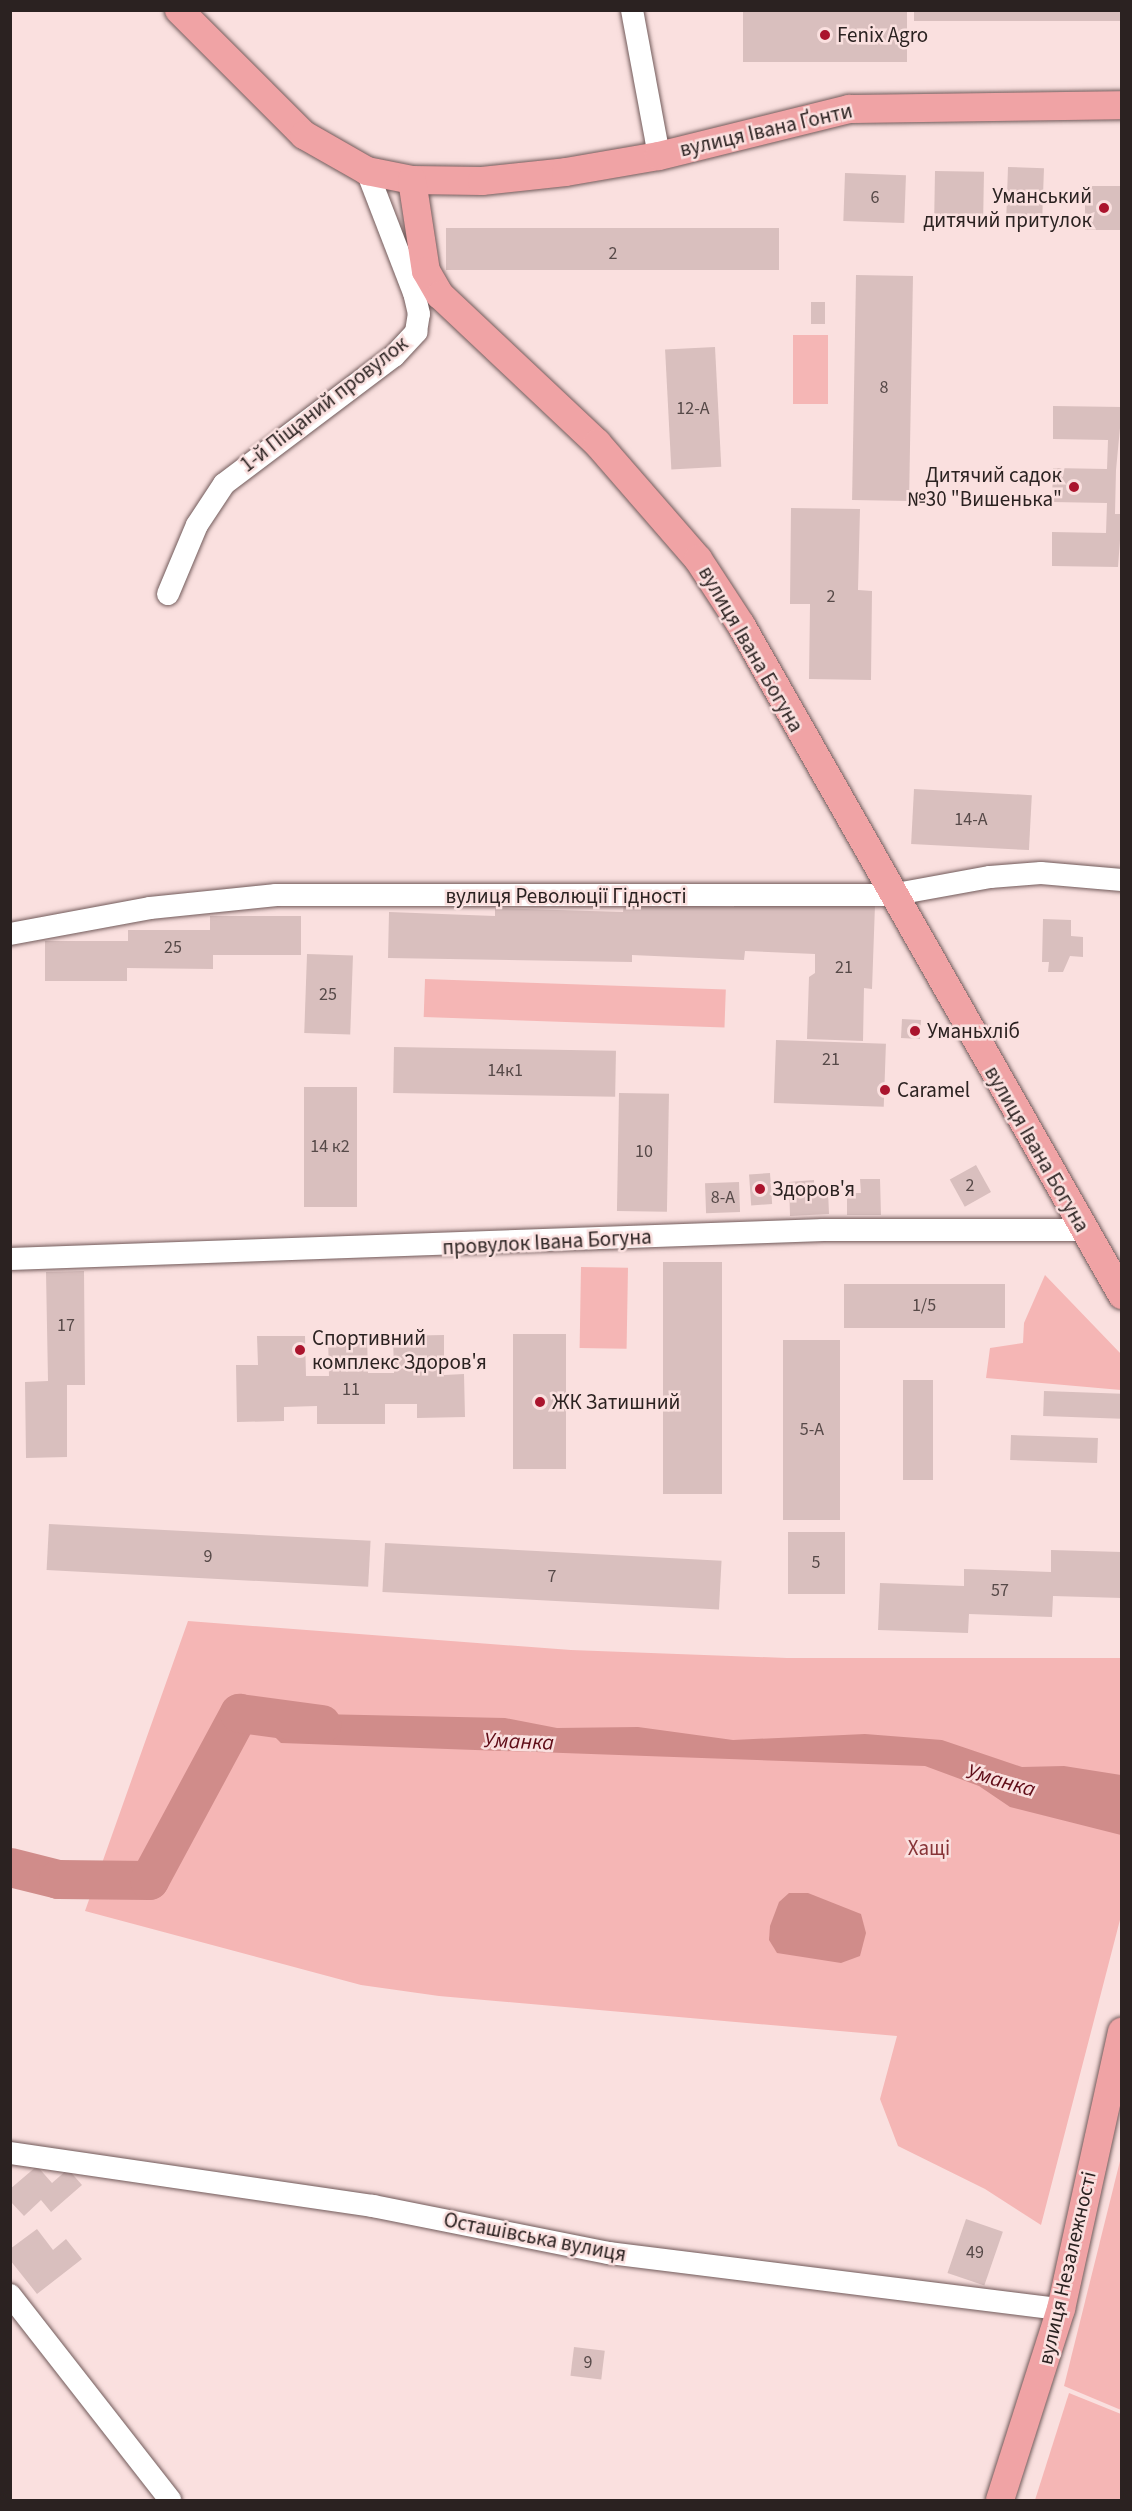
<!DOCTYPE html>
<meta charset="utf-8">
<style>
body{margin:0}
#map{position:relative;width:1132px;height:2511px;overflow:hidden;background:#fae0df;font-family:"Source Sans 3",sans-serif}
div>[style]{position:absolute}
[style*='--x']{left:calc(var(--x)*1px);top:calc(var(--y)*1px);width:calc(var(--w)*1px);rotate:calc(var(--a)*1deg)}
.green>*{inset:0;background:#f5b6b5;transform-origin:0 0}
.water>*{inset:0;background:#d08c8a}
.river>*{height:39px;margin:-19.5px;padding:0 19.5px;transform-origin:19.5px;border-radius:19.5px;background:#d08c8a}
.building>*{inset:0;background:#d9bfbe;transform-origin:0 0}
.roads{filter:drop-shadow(0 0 2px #715a5a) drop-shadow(0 0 2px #715a5a)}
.minor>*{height:22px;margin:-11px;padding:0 11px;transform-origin:11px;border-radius:11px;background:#fff}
.major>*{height:28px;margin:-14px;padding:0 14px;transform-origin:14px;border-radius:14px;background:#f0a3a5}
.dots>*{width:16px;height:16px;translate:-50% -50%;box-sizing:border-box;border:3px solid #fae0df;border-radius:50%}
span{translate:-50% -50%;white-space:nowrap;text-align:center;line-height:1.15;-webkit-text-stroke:5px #fae0df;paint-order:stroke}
.number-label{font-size:18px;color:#564948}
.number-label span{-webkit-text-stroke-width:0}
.poi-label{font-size:21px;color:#2b2221}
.left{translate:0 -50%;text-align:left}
.right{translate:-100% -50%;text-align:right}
.street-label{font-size:21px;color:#2b2221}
.park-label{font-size:21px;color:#873437}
.water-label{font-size:22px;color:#600d18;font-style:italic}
.frame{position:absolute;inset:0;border:12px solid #2b2221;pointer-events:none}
</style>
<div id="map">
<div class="green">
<i style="left:793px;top:335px;width:35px;height:69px"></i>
<i style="left:425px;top:979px;width:301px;height:38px;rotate:2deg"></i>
<i style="left:581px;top:1267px;width:47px;height:81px;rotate:1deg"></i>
<i style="clip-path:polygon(1045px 1275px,1121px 1354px,1121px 1390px,986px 1378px,990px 1348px,1023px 1343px,1024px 1323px)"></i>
<i style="clip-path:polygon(188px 1621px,571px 1650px,787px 1658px,1121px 1658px,1121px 1916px,1041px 2225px,985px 2189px,898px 2146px,880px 2099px,897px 2036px,439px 1996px,361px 1985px,85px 1911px)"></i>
<i style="clip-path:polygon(1121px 2157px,1121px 2410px,1064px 2386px)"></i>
<i style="clip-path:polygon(1069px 2393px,1121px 2414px,1121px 2500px,1035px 2500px)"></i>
</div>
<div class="water">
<i style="clip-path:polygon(270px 1713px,505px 1718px,557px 1728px,638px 1727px,733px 1740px,865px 1734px,942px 1740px,1022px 1767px,1064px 1766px,1121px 1775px,1121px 1835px,1010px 1807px,979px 1786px,925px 1766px,281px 1743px,271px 1733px)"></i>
<i style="clip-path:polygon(789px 1893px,808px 1893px,861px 1914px,866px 1933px,860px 1956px,841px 1963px,777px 1953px,769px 1940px,770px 1926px,779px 1902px)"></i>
</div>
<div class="river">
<i style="--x:10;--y:1867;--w:49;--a:14"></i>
<i style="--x:58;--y:1879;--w:91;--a:0.6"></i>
<i style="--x:149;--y:1880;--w:190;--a:-61.7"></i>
<i style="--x:239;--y:1713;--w:83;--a:7.6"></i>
</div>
<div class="building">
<i style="left:743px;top:10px;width:164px;height:52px"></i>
<i style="left:914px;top:10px;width:208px;height:11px"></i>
<i style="left:1008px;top:167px;width:36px;height:51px;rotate:2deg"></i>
<i style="left:935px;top:171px;width:49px;height:47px;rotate:1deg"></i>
<i style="left:845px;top:173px;width:61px;height:48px;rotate:2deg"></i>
<i style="left:1122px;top:186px;width:44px;height:37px;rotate:90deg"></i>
<i style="left:779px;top:228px;width:42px;height:333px;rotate:90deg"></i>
<i style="left:856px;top:275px;width:57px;height:225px;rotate:1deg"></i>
<i style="left:811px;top:302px;width:14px;height:22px"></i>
<i style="left:715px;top:347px;width:120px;height:50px;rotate:87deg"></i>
<i style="clip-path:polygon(1053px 406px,1122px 407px,1116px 470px,1115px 514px,1122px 514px,1118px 567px,1052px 566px,1052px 532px,1106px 533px,1107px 503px,1052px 502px,1053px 468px,1107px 469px,1108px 440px,1053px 439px)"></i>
<i style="clip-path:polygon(791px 508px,860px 509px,858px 590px,872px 591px,871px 680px,809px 679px,810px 604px,790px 604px)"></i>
<i style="left:914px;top:789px;width:118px;height:55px;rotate:3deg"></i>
<i style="clip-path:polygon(734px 901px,875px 905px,872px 989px,864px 988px,863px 1041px,807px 1039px,809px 977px,815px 973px,815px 954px,745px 951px,744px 960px,632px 955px,632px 962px,388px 958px,389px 912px,495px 916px,495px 908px,623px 912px,624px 904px,734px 907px)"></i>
<i style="clip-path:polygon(210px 916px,301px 916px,301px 955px,213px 955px,213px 969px,127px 968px,127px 981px,45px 981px,45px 941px,128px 941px,128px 930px,210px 930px)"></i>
<i style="clip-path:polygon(1043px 919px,1071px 920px,1071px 936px,1083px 937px,1083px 957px,1070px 956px,1063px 972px,1048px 972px,1049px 962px,1042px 962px)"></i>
<i style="left:307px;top:954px;width:46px;height:79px;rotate:2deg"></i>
<i style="left:902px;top:1019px;width:19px;height:19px;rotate:3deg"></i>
<i style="left:776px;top:1040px;width:110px;height:63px;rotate:2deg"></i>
<i style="left:394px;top:1047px;width:222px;height:46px;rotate:1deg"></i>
<i style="left:304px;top:1087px;width:53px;height:120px"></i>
<i style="left:619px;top:1093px;width:50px;height:118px;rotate:1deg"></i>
<i style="left:976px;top:1165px;width:31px;height:30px;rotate:61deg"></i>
<i style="left:770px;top:1173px;width:31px;height:21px;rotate:86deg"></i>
<i style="clip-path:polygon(860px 1179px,880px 1179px,881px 1215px,847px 1215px,847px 1193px,861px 1193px)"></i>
<i style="clip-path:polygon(814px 1180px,814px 1191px,828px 1190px,829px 1214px,790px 1216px,789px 1182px)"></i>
<i style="left:739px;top:1182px;width:30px;height:34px;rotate:88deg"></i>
<i style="left:663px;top:1262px;width:59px;height:232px"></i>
<i style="clip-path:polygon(84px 1271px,85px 1385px,67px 1385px,67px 1457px,26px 1458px,25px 1382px,48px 1381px,46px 1272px)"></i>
<i style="left:844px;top:1284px;width:161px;height:44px"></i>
<i style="left:566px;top:1334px;width:135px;height:53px;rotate:90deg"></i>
<i style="clip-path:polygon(444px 1335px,444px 1375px,464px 1374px,465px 1417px,417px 1418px,417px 1404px,385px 1404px,385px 1424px,317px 1424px,317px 1406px,284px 1407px,284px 1421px,237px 1422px,236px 1365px,258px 1365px,257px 1336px,305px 1336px,306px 1376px,329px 1376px,328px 1337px,367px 1336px,368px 1373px,394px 1373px,393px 1336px)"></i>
<i style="left:783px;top:1340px;width:57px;height:180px"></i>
<i style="left:903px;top:1380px;width:30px;height:100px"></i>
<i style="left:1044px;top:1391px;width:78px;height:25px;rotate:2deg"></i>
<i style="left:1011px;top:1435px;width:87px;height:25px;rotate:2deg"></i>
<i style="left:49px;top:1524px;width:322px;height:46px;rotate:3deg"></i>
<i style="left:788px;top:1532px;width:57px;height:62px"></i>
<i style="left:385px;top:1543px;width:337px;height:49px;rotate:3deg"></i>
<i style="clip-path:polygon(1051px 1550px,1122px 1552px,1122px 1598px,1053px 1596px,1052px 1617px,969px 1614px,968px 1633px,878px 1630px,880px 1583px,964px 1586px,964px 1569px,1051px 1572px)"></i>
<i style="clip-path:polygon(37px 2166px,52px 2183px,68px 2169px,82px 2185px,51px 2212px,41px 2200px,24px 2216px,10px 2201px,10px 2189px)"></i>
<i style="left:966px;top:2219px;width:39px;height:57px;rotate:19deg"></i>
<i style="clip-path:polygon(37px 2229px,53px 2250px,66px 2239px,82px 2259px,37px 2294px,10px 2260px,10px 2249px)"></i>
<i style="left:574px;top:2347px;width:31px;height:29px;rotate:7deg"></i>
</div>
<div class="roads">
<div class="minor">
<i style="--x:632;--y:10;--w:148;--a:79.5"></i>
<i style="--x:168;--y:594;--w:75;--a:-67.2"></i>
<i style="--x:197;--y:525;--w:49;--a:-56.6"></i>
<i style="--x:224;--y:484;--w:213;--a:-37"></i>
<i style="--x:394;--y:356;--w:33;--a:-47"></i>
<i style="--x:416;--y:332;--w:18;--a:-81"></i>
<i style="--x:419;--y:314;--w:22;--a:-103"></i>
<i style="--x:414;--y:293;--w:131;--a:-111.1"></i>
<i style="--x:10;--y:934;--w:142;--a:-10.5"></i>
<i style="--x:150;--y:908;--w:127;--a:-5.9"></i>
<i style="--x:276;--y:895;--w:615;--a:0"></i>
<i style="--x:891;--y:895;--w:101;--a:-10.3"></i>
<i style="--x:990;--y:877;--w:51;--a:-4.5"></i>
<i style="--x:1041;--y:873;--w:81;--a:4.9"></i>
<i style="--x:10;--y:1259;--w:814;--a:-2.04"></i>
<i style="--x:823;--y:1230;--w:260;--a:0"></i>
<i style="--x:10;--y:2153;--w:367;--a:8.3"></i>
<i style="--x:373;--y:2206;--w:241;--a:11.3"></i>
<i style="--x:609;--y:2253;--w:455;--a:7.1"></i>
<i style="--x:10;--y:2295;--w:260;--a:52"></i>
</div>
<div class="major">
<i style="--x:179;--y:10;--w:177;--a:45"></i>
<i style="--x:304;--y:135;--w:73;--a:29.7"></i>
<i style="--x:367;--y:171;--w:46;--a:11.3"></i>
<i style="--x:412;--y:180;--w:70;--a:0.8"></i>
<i style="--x:482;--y:181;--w:84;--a:-6.1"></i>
<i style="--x:566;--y:172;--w:94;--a:-9.8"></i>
<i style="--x:659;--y:156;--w:196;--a:-13.9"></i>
<i style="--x:849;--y:109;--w:273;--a:-0.8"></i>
<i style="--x:412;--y:180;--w:92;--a:81.3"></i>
<i style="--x:426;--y:271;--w:28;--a:60"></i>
<i style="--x:440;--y:295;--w:216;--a:43.3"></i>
<i style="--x:597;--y:443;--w:154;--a:49"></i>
<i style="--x:698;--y:559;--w:79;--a:56.9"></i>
<i style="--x:741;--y:625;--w:771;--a:60.37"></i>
<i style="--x:1000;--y:2500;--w:201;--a:-72.3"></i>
<i style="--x:1061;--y:2309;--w:284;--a:-77.6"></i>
</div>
</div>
<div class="dots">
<i style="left:825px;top:35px;background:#aa142d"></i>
<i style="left:1104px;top:208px;background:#aa142d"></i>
<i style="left:1074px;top:487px;background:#aa142d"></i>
<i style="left:915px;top:1031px;background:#aa142d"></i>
<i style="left:885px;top:1090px;background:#aa142d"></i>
<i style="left:760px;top:1189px;background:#aa142d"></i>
<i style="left:300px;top:1350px;background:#aa142d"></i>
<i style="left:540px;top:1402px;background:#aa142d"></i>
</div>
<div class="number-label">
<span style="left:875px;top:198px">6</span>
<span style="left:613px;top:254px">2</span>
<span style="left:884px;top:388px">8</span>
<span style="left:693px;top:409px">12-А</span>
<span style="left:831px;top:597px">2</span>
<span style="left:971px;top:820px">14-А</span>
<span style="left:173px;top:948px">25</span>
<span style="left:844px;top:968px">21</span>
<span style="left:328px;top:995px">25</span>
<span style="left:831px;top:1060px">21</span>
<span style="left:505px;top:1071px">14к1</span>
<span style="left:330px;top:1147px">14 к2</span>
<span style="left:644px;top:1152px">10</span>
<span style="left:970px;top:1186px">2</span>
<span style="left:723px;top:1198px">8-А</span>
<span style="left:924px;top:1306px">1/5</span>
<span style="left:66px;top:1326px">17</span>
<span style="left:351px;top:1390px">11</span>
<span style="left:812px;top:1430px">5-А</span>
<span style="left:208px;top:1557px">9</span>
<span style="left:816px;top:1563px">5</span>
<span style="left:552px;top:1577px">7</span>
<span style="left:1000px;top:1591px">57</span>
<span style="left:975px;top:2253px">49</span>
<span style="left:588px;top:2363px">9</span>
</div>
<div class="poi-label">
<span class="left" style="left:837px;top:35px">Fenix Agro</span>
<span class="right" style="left:1092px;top:208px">Уманський<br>дитячий притулок</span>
<span class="right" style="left:1062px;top:487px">Дитячий садок<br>№30 "Вишенька"</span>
<span class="left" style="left:927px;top:1031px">Уманьхліб</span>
<span class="left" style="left:897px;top:1090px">Caramel</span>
<span class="left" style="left:772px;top:1189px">Здоров'я</span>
<span class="left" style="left:312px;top:1350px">Спортивний<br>комплекс Здоров'я</span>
<span class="left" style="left:552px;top:1402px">ЖК Затишний</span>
</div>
<div class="street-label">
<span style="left:766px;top:130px;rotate:-13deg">вулиця Івана Ґонти</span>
<span style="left:324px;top:404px;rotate:-38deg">1-й Піщаний провулок</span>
<span style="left:751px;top:649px;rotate:60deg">вулиця Івана Богуна</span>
<span style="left:566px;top:896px">вулиця Революції Гідності</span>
<span style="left:1037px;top:1149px;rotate:60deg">вулиця Івана Богуна</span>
<span style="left:547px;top:1242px;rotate:-3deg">провулок Івана Богуна</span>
<span style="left:535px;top:2237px;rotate:11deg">Осташівська вулиця</span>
<span style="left:1067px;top:2268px;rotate:-77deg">вулиця Незалежності</span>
</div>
<div class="park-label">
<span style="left:929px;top:1848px">Хащі</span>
</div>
<div class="water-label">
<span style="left:519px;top:1742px;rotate:2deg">Уманка</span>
<span style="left:1001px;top:1781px;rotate:16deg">Уманка</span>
</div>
<div class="frame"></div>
</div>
